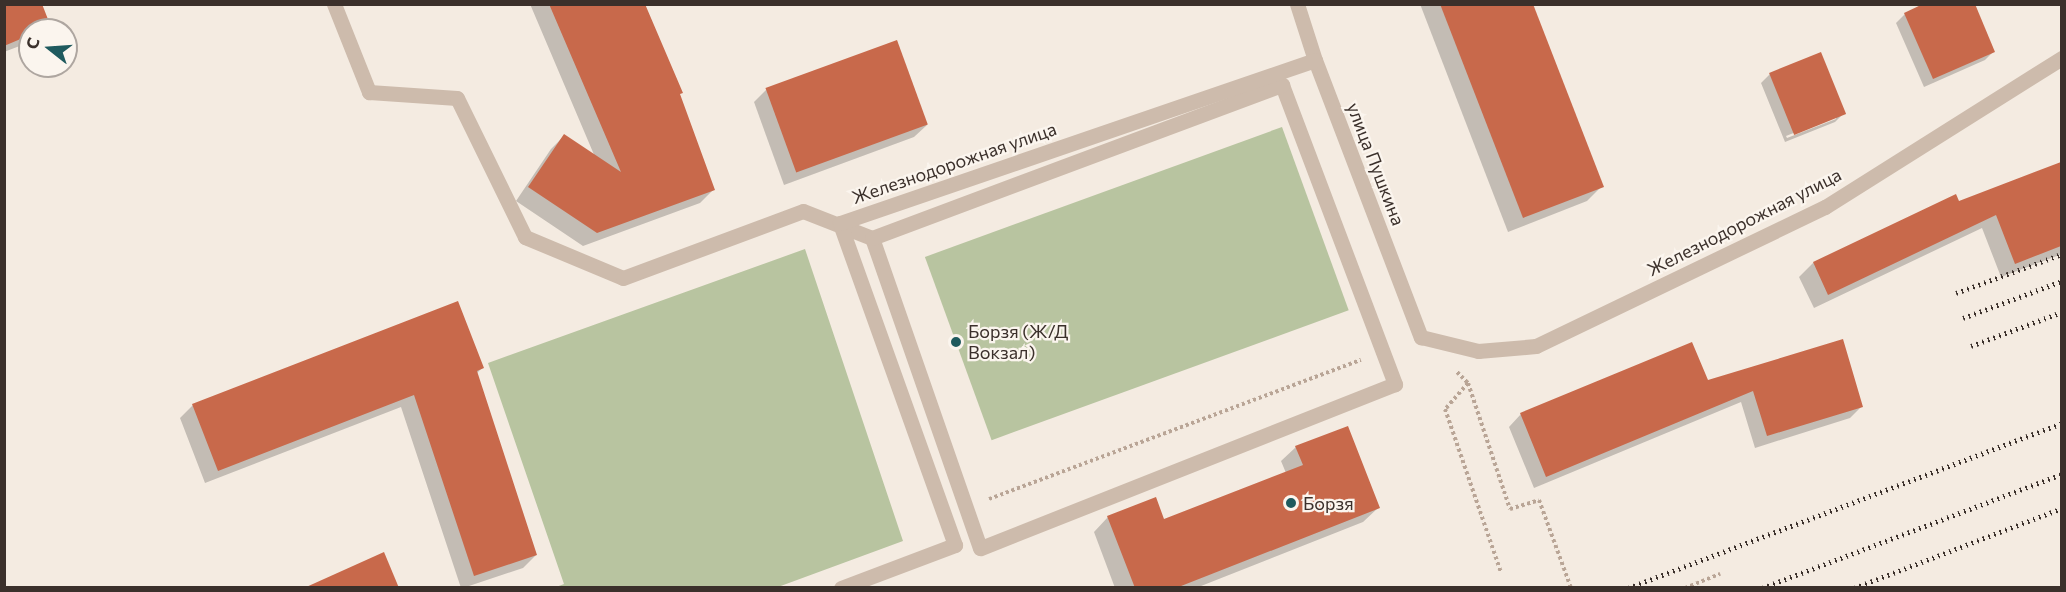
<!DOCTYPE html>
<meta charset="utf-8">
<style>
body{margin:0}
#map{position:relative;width:2066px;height:592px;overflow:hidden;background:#f4ebe1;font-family:Commissioner,sans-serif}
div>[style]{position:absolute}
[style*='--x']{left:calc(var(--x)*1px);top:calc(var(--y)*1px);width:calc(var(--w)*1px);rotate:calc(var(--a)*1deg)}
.green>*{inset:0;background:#b8c4a0;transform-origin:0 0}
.shadow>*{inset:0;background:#0003}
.building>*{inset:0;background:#c8694b;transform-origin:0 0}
.path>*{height:4px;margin-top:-2px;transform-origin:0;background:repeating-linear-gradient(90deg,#b9a596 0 3px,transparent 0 6px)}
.minor>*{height:15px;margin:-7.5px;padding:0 7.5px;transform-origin:7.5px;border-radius:7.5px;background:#cdbbac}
.rail>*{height:4.5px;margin-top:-2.25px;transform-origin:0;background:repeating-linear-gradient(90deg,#3b302b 0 1.5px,transparent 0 6px)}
.dots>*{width:16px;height:16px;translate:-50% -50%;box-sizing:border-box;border:3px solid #fbf5ee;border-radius:50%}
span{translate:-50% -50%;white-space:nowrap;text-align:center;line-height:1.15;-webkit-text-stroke:4.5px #fbf5ee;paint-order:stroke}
.street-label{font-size:18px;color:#3b302b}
.poi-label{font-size:18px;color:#3b302b}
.left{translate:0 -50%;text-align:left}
.frame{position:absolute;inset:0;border:6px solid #3b302b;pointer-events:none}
.north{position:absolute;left:18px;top:18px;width:60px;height:60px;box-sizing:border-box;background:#fbf5ee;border:2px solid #aea6a0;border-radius:50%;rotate:287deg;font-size:16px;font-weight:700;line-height:24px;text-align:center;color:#3b302b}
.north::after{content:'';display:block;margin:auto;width:21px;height:27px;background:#1f5a5e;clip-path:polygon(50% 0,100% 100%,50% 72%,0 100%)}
</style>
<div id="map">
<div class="green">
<i style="left:1282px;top:127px;width:195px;height:380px;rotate:70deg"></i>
<i style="clip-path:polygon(805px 249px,903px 541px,778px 587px,556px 587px,564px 584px,488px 363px)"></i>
</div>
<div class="shadow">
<i style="clip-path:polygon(4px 4px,49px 26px,46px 30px,30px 30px,30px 42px,4px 52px)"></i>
<i style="clip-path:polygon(530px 4px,644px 4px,713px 190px,700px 203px,583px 246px,516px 201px,551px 149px,564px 136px,595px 157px)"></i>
<i style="clip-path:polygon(1420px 4px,1531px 4px,1602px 186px,1587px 201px,1508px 232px)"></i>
<i style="clip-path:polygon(1905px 14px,1994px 51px,1985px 60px,1924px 87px,1896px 23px)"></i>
<i style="clip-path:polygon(896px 42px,927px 125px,914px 137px,784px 185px,754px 102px,766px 90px)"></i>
<i style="clip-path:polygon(evenodd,1770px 74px,1844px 113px,1835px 122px,1785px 142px,1761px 83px,1770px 74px,1836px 116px,1836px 119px,1787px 138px,1786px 136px,1836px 116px)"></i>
<i style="clip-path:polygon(2062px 164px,2062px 254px,2001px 277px,1982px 228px,1814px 308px,1799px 277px,1813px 263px)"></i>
<i style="clip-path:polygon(482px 368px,476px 374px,536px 555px,523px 568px,463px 588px,461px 588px,401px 407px,205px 483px,180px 418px,193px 405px)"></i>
<i style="clip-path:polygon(1707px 382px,1862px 406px,1850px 418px,1755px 448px,1741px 402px,1534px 488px,1509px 427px,1521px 414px)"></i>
<i style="clip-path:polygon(1296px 447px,1378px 508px,1363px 522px,1196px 588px,1115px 588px,1094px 532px,1108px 517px,1163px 521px,1286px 473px,1281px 461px)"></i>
</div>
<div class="building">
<i style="clip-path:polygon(4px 4px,42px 4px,51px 27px,30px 30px,30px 35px,4px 46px)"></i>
<i style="clip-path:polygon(549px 4px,645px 4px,683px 93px,680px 94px,715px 190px,597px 233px,528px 187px,564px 134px,621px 172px)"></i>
<i style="clip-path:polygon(1440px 4px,1533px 4px,1604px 187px,1523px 218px)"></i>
<i style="clip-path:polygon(1923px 4px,1975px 4px,1995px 52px,1933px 79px,1904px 13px)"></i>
<i style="left:897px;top:40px;width:90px;height:140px;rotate:70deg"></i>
<i style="left:1821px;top:52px;width:67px;height:56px;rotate:68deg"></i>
<i style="clip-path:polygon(2061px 162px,2061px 246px,2015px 264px,1996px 215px,1828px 295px,1813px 262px,1956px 194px,1959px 201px)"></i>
<i style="clip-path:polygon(458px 301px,484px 368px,477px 371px,537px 555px,474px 576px,414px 395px,218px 471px,192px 404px)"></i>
<i style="clip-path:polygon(1843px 339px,1863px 407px,1767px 436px,1753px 391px,1546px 477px,1520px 413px,1692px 342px,1708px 380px)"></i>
<i style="clip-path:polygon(1348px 426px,1380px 508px,1176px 588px,1135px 588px,1107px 516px,1156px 497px,1164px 519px,1303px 465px,1295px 446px)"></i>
<i style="clip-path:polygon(384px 552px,399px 588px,304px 588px)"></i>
</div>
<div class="path">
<i style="--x:1457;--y:372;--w:16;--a:45"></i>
<i style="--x:1468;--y:383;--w:133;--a:71.6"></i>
<i style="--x:1510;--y:509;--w:30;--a:-17"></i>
<i style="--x:1539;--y:500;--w:94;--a:70"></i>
<i style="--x:1468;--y:383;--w:35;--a:131"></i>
<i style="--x:1445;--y:409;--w:173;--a:71.1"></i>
<i style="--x:989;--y:499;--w:397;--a:-20.5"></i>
<i style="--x:1685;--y:588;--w:38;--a:-22"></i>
</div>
<div class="minor">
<i style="--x:334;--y:4;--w:95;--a:68.3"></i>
<i style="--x:369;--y:92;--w:88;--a:3.9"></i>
<i style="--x:457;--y:98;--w:155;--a:63.9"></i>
<i style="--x:525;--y:237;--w:106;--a:22.7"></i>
<i style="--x:623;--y:278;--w:192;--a:-20.4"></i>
<i style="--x:803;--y:211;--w:74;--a:21.4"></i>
<i style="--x:1297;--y:4;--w:59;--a:72.2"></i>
<i style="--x:1315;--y:60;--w:297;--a:69.1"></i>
<i style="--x:1421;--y:337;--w:59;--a:13.8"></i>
<i style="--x:1478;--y:351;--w:58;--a:-4.9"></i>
<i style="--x:1536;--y:346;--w:321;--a:-25.7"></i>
<i style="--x:1825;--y:207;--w:280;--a:-32.2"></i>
<i style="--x:1282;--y:85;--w:320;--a:69.3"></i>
<i style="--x:1395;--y:384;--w:446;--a:158.4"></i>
<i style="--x:980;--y:548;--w:328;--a:-109.2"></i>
<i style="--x:872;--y:238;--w:438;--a:-20.5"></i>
<i style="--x:841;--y:588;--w:122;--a:-20.7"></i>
<i style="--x:955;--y:545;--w:342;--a:-109.7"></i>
<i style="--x:840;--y:223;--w:502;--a:-18.94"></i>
</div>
<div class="rail">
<i style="--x:1956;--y:293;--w:113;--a:-20.2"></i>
<i style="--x:1963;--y:318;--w:106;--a:-20.5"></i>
<i style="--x:1971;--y:346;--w:97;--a:-20.5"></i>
<i style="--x:1628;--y:588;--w:464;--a:-20.8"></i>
<i style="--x:1762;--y:588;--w:321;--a:-20.8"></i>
<i style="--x:1854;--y:588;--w:223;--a:-21"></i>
</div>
<div class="dots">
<i style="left:956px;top:342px;background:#1f5a5e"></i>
<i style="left:1291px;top:503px;background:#1f5a5e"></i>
</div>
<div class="street-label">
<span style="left:954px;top:163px;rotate:-19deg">Железнодорожная улица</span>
<span style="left:1376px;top:164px;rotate:69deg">улица Пушкина</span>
<span style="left:1744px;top:222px;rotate:-27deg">Железнодорожная улица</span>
</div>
<div class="poi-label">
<span class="left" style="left:968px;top:342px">Борзя (Ж/Д<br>Вокзал)</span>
<span class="left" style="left:1303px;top:503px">Борзя</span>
</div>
<div class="frame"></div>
<div class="north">С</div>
</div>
